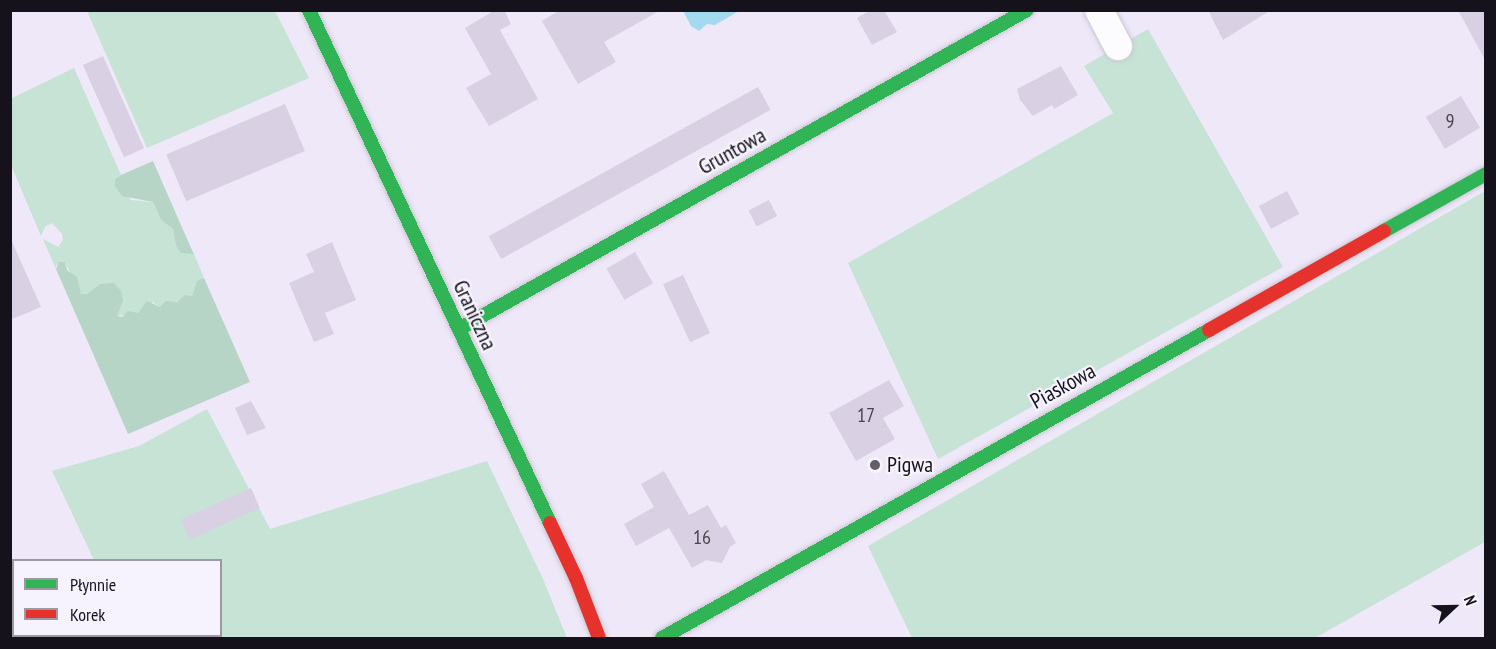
<!DOCTYPE html>
<meta charset="utf-8">
<style>
body{margin:0}
#map{position:relative;width:1496px;height:649px;overflow:hidden;background:#eee8f9;font-family:"PT Sans Narrow",sans-serif}
div>[style]{position:absolute}
[style*='--x']{left:calc(var(--x)*1px);top:calc(var(--y)*1px);width:calc(var(--w)*1px);rotate:calc(var(--a)*1deg)}
.green>*{inset:0;background:#c6e3d5}
.forest>*{inset:0;background:#b7d5c6}
.water>*{inset:0;background:#a4daf0}
.building>*{inset:0;background:#d9d1e3;transform-origin:0 0}
.roads{filter:drop-shadow(0 0 2px #cac6d2) drop-shadow(0 0 2px #cac6d2)}
.street>*{height:28px;margin:-14px;padding:0 14px;transform-origin:14px;border-radius:14px;background:#fcfcfe}
.fast>*{height:14px;margin:-7px;padding:0 7px;transform-origin:7px;border-radius:7px;background:#30b455}
.jam>*{height:14px;margin:-7px;padding:0 7px;transform-origin:7px;border-radius:7px;background:#e5322d}
.dots>*{width:16px;height:16px;translate:-50% -50%;box-sizing:border-box;border:3px solid #f6f3fe;border-radius:50%}
span{translate:-50% -50%;white-space:nowrap;text-align:center;line-height:1.15;-webkit-text-stroke:4.5px #f6f3fe;paint-order:stroke}
.number-label{font-size:20px;color:#48444f}
.number-label span{-webkit-text-stroke-width:0}
.street-label{font-size:22px;color:#15121b}
.poi-label{font-size:22px;color:#15121b}
.left{translate:0 -50%;text-align:left}
.frame{position:absolute;inset:0;border:12px solid #15121b;pointer-events:none}
.legend{position:absolute;left:12px;top:559px;width:210px;height:78px;box-sizing:border-box;background:#f6f3fe;border:2px solid #9c99a3;margin:0;padding:8px 10px;list-style:none;font-size:18px;color:#15121b}
.legend li{display:flex;align-items:center;gap:12px;height:30px}
.legend b{width:30px;border:2px solid #9c99a3}
.north{position:absolute;left:1424px;top:577px;width:60px;height:60px;-webkit-text-stroke:4px #f6f3fe;paint-order:stroke;rotate:68deg;font-size:16px;font-weight:700;line-height:24px;text-align:center;color:#15121b}
.north::after{content:'';display:block;margin:auto;width:21px;height:27px;background:#15121b;clip-path:polygon(50% 0,100% 100%,50% 72%,0 100%)}
</style>
<div id="map">
<div class="green">
<i style="clip-path:polygon(87px 11px,275px 11px,309px 78px,147px 148px)"></i>
<i style="clip-path:polygon(1148px 29px,1283px 267px,938px 459px,848px 263px,1113px 113px,1084px 66px)"></i>
<i style="clip-path:polygon(74px 68px,121px 175px,115px 179px,131px 200px,153px 202px,161px 220px,173px 229px,176px 246px,181px 252px,194px 254px,204px 278px,197px 282px,192px 296px,160px 307px,153px 302px,138px 313px,117px 316px,118px 309px,100px 284px,87px 294px,81px 294px,65px 262px,56px 265px,56px 269px,43px 239px,58px 247px,63px 240px,62px 234px,52px 223px,45px 227px,41px 236px,11px 165px,10px 99px)"></i>
<i style="clip-path:polygon(1485px 191px,1485px 542px,1315px 638px,912px 638px,868px 546px)"></i>
<i style="clip-path:polygon(207px 409px,270px 529px,487px 461px,543px 579px,567px 638px,81px 638px,88px 636px,220px 636px,220px 560px,94px 560px,52px 471px,139px 446px)"></i>
</div>
<div class="forest">
<i style="clip-path:polygon(153px 161px,191px 248px,194px 254px,181px 253px,176px 246px,173px 229px,161px 220px,153px 202px,122px 196px,115px 186px,115px 179px,121px 175px)"></i>
<i style="clip-path:polygon(59px 262px,65px 262px,67px 270px,77px 277px,81px 294px,87px 294px,100px 284px,114px 283px,121px 291px,123px 300px,117px 316px,122px 317px,128px 311px,138px 313px,147px 301px,160px 307px,166px 301px,177px 302px,185px 295px,192px 296px,197px 281px,204px 278px,250px 382px,128px 434px,56px 269px)"></i>
</div>
<div class="water">
<i style="clip-path:polygon(683px 11px,739px 11px,715px 25px,707px 24px,699px 31px,691px 26px)"></i>
</div>
<div class="building">
<i style="clip-path:polygon(495px 10px,504px 10px,511px 24px,500px 30px,538px 99px,489px 126px,466px 88px,491px 74px,465px 28px)"></i>
<i style="clip-path:polygon(560px 10px,661px 10px,604px 42px,616px 62px,578px 84px,542px 21px)"></i>
<i style="clip-path:polygon(871px 10px,884px 10px,897px 32px,872px 45px,857px 18px)"></i>
<i style="clip-path:polygon(1208px 10px,1271px 10px,1223px 40px)"></i>
<i style="clip-path:polygon(1458px 10px,1485px 10px,1485px 60px)"></i>
<i style="left:103px;top:56px;width:101px;height:22px;rotate:66deg"></i>
<i style="clip-path:polygon(1061px 66px,1078px 95px,1054px 109px,1052px 105px,1033px 116px,1020px 100px,1017px 89px)"></i>
<i style="left:758px;top:87px;width:26px;height:308px;rotate:61deg"></i>
<i style="left:1461px;top:96px;width:37px;height:41px;rotate:59deg"></i>
<i style="left:285px;top:104px;width:51px;height:129px;rotate:67deg"></i>
<i style="left:1287px;top:191px;width:26px;height:32px;rotate:62deg"></i>
<i style="left:769px;top:200px;width:18px;height:23px;rotate:63deg"></i>
<i style="clip-path:polygon(10px 237px,41px 307px,10px 320px)"></i>
<i style="clip-path:polygon(332px 242px,356px 300px,325px 313px,334px 334px,314px 342px,289px 283px,314px 272px,306px 254px)"></i>
<i style="left:635px;top:252px;width:36px;height:33px;rotate:60deg"></i>
<i style="left:683px;top:275px;width:64px;height:22px;rotate:65deg"></i>
<i style="clip-path:polygon(889px 380px,904px 406px,883px 418px,895px 439px,856px 461px,829px 413px)"></i>
<i style="clip-path:polygon(251px 401px,266px 428px,247px 435px,235px 408px)"></i>
<i style="clip-path:polygon(664px 471px,689px 515px,708px 505px,721px 528px,726px 525px,736px 543px,730px 547px,722px 563px,706px 560px,692px 568px,669px 528px,636px 546px,624px 524px,654px 507px,641px 484px)"></i>
<i style="left:251px;top:488px;width:22px;height:77px;rotate:66deg"></i>
</div>
<div class="roads">
<div class="street">
<i style="--x:1099;--y:10;--w:41;--a:62.2"></i>
</div>
<div class="fast">
<i style="--x:309;--y:10;--w:567;--a:64.84"></i>
<i style="--x:1384;--y:231;--w:117;--a:-29.2"></i>
<i style="--x:459;--y:329;--w:651;--a:-29.32"></i>
<i style="--x:662;--y:638;--w:628;--a:-29.38"></i>
</div>
<div class="jam">
<i style="--x:1209;--y:330;--w:201;--a:-29.5"></i>
<i style="--x:550;--y:523;--w:61;--a:64.7"></i>
<i style="--x:576;--y:578;--w:64;--a:69"></i>
</div>
</div>
<div class="dots">
<i style="left:875px;top:465px;background:#615d69"></i>
</div>
<div class="number-label">
<span style="left:1450px;top:121px">9</span>
<span style="left:866px;top:415px">17</span>
<span style="left:702px;top:537px">16</span>
</div>
<div class="street-label">
<span style="left:732px;top:151px;rotate:-29deg">Gruntowa</span>
<span style="left:475px;top:315px;rotate:65deg">Graniczna</span>
<span style="left:1063px;top:386px;rotate:-29deg">Piaskowa</span>
</div>
<div class="poi-label">
<span class="left" style="left:887px;top:465px">Pigwa</span>
</div>
<div class="frame"></div>
<ul class="legend">
<li><b style="height:8px;background:#30b455"></b>Płynnie</li>
<li><b style="height:8px;background:#e5322d"></b>Korek</li>
</ul>
<div class="north">N</div>
</div>
